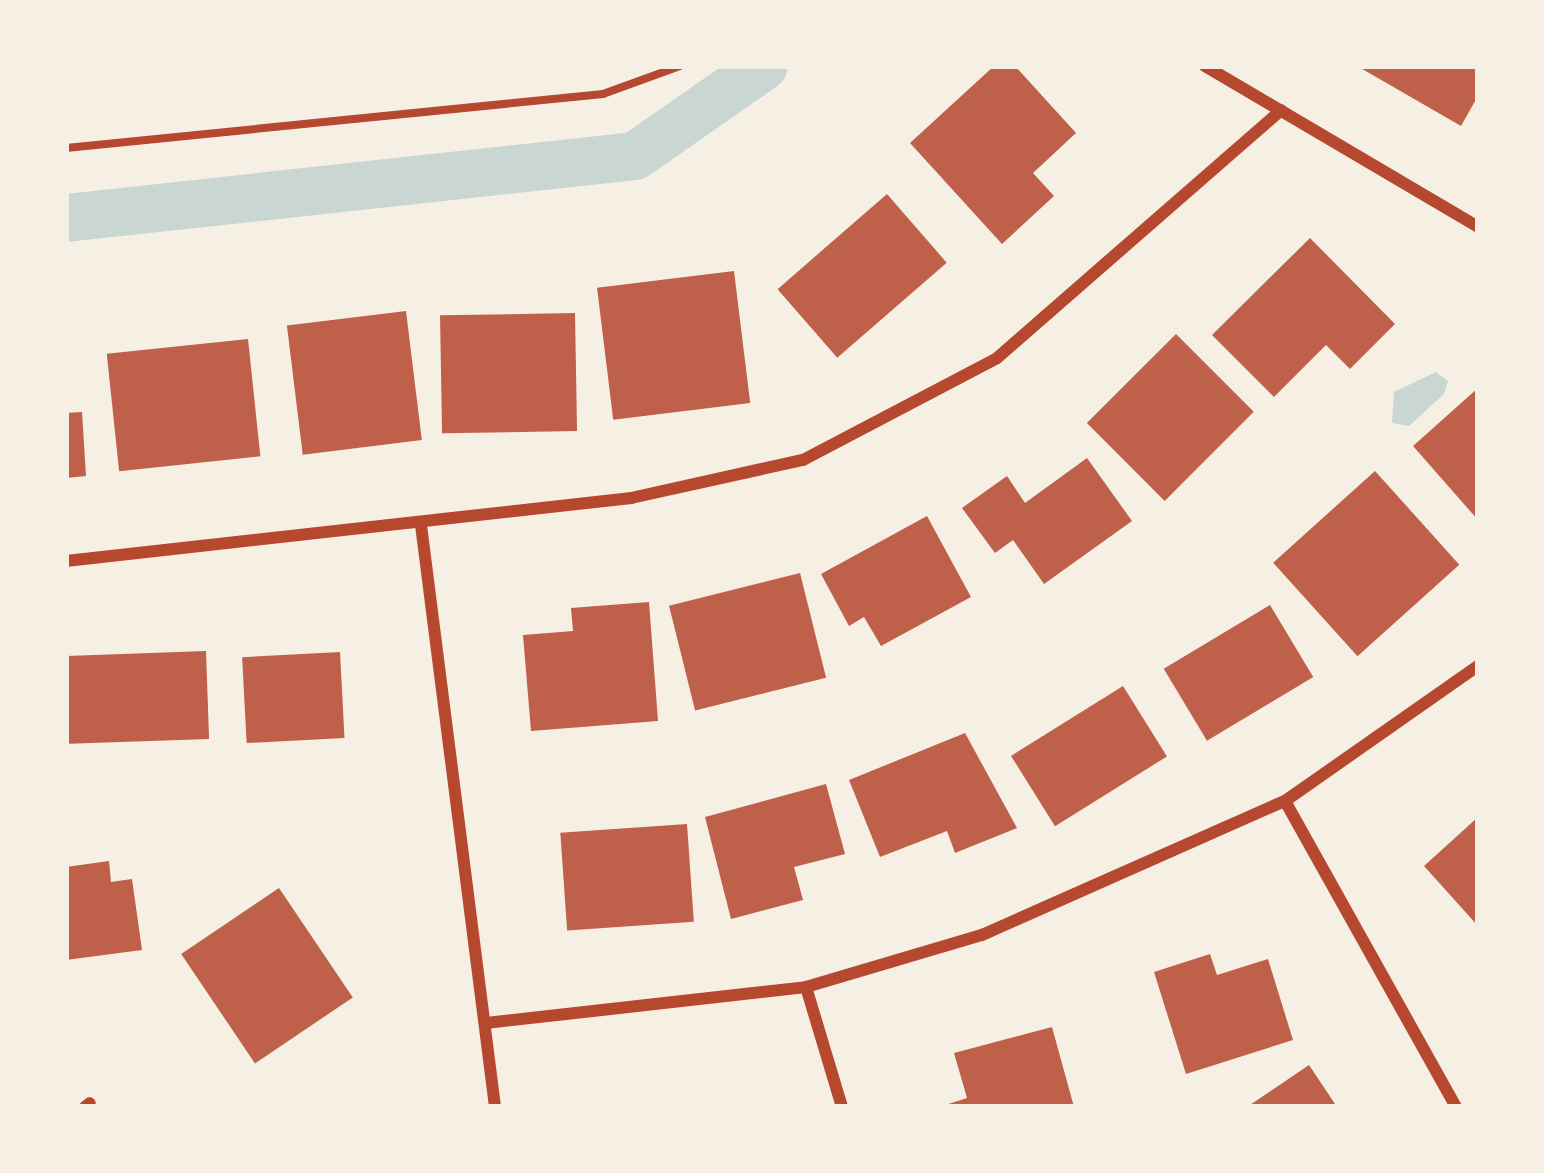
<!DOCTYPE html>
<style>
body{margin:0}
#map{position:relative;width:1544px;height:1173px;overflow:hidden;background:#f6efe4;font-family:Helvetica,sans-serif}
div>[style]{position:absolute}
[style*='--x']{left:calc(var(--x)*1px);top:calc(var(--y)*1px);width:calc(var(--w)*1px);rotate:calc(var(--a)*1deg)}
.water>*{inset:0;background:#c9d6d2}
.canal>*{height:48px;margin:-24px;padding:0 24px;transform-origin:24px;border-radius:24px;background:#c9d6d2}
.building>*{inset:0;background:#bf614a;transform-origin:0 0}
.path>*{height:8px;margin:-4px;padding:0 4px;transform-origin:4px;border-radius:4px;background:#b5482f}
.minor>*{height:12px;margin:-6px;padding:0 6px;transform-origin:6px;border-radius:6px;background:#b5482f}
span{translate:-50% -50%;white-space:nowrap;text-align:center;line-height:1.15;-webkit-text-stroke:12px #f6efe4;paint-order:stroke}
.frame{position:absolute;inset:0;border:69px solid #f6efe4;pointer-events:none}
</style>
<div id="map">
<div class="water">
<i style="clip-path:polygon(1436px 372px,1448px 381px,1444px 394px,1409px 426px,1392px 423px,1394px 392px)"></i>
</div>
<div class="canal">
<i style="--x:66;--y:218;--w:572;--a:-6.22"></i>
<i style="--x:635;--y:156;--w:157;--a:-34.9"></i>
</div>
<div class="building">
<i style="clip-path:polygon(994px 66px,1015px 66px,1076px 133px,1033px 173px,1054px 196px,1002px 244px,910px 143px)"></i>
<i style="clip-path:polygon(1357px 66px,1478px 66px,1478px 96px,1461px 126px)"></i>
<i style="left:887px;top:194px;width:91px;height:145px;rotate:49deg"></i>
<i style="clip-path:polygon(1310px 238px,1395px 324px,1350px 369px,1326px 345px,1274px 397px,1212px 335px)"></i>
<i style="left:734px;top:271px;width:133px;height:138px;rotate:83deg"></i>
<i style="left:406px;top:311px;width:130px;height:120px;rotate:83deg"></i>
<i style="left:575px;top:313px;width:118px;height:135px;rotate:89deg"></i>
<i style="left:1176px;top:334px;width:110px;height:126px;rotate:45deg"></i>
<i style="left:248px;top:339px;width:118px;height:142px;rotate:84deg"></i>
<i style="clip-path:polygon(1478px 388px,1478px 520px,1413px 446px)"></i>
<i style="clip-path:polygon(82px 412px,86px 476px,66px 478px,66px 413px)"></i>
<i style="clip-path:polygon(1087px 458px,1132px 521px,1044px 584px,1013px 540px,995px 553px,962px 508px,1007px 476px,1025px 503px)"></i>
<i style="left:1375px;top:471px;width:126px;height:137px;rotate:48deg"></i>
<i style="clip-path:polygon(927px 516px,971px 597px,881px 646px,864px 617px,849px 626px,821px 574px)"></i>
<i style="left:800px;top:573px;width:108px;height:135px;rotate:76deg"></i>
<i style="clip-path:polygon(649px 602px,658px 721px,531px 731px,523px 635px,573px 631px,571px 608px)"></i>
<i style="left:1270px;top:605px;width:84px;height:124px;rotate:59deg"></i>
<i style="left:206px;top:651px;width:88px;height:140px;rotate:88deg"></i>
<i style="left:340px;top:652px;width:86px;height:98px;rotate:87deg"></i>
<i style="left:1123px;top:686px;width:83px;height:132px;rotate:58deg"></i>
<i style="clip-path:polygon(965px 733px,1017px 828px,955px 853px,947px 831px,880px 857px,849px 780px)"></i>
<i style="clip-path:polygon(826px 784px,845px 854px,794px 867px,803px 900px,731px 919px,705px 817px)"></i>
<i style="clip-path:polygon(1478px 817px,1478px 926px,1424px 866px)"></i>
<i style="left:687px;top:824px;width:98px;height:127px;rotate:86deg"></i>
<i style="clip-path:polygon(109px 861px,111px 882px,132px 879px,142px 950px,66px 960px,66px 867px)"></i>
<i style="left:279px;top:888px;width:132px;height:118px;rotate:56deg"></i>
<i style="clip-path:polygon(1210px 954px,1217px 975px,1268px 959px,1293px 1040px,1186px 1074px,1154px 972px)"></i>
<i style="clip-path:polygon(1052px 1027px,1074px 1107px,939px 1107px,967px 1098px,954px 1053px)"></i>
<i style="clip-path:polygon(1309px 1065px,1337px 1107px,1247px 1107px)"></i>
</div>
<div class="path">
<i style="--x:66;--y:148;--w:540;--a:-5.74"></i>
<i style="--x:603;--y:94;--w:82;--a:-20"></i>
</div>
<div class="minor">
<i style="--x:1205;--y:66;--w:317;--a:30.5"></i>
<i style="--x:421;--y:525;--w:587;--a:82.75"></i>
<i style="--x:66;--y:561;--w:569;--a:-6.36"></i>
<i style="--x:631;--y:498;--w:176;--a:-12.5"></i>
<i style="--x:803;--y:460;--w:219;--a:-27.7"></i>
<i style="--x:997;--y:358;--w:377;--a:-41.1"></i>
<i style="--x:1285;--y:801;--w:351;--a:60.8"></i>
<i style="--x:806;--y:987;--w:125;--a:73.3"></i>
<i style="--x:486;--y:1023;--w:322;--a:-6.4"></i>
<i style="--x:806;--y:987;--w:184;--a:-16.5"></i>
<i style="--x:982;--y:935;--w:331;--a:-23.9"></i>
<i style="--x:1285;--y:801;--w:236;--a:-35"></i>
<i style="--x:85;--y:1107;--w:6;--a:-39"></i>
</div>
<div class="frame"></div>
</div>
